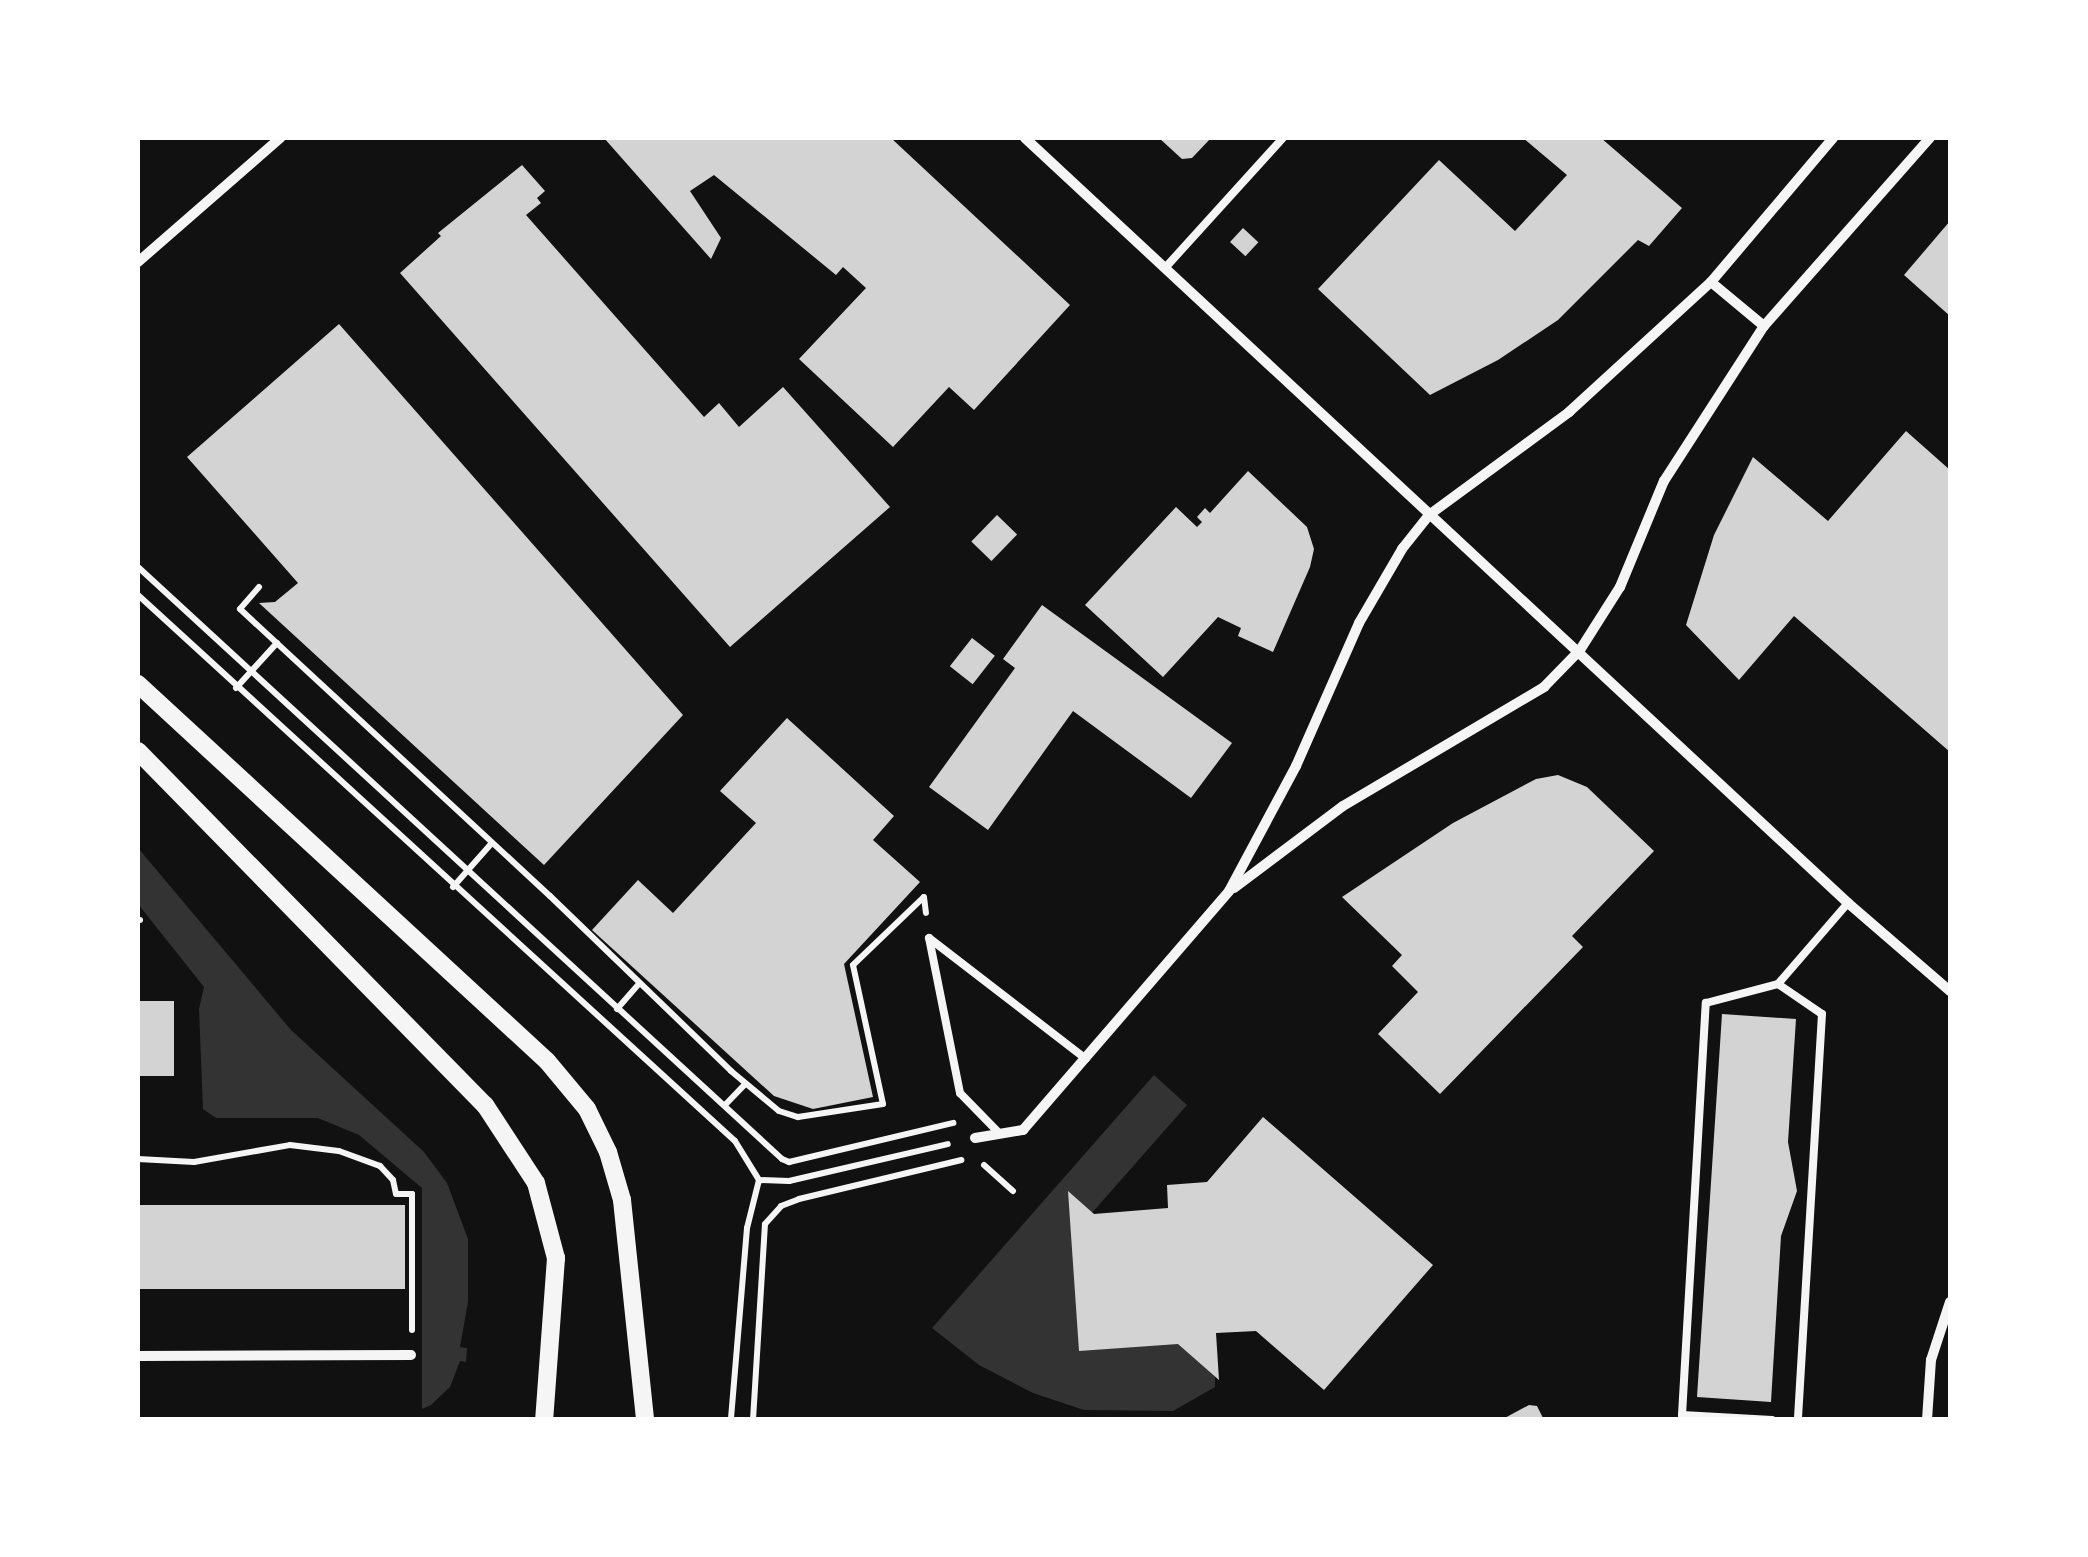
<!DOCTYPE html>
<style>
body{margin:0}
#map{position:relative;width:2088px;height:1557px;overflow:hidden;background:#111;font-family:Barlow,sans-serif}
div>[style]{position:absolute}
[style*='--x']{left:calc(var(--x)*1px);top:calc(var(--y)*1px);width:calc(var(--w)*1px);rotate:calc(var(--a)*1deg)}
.water>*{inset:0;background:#333}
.building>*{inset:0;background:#d3d3d3;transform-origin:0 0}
.path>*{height:6px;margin:-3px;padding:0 3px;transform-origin:3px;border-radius:3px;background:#f5f5f5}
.service>*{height:8px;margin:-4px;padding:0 4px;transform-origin:4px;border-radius:4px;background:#f5f5f5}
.minor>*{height:10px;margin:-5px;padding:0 5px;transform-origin:5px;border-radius:5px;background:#f5f5f5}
.tertiary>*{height:18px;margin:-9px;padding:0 9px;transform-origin:9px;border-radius:9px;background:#f5f5f5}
span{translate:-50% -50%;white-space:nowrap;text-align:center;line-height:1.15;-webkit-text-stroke:10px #fff;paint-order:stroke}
.frame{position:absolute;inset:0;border:140px solid #fff;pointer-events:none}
</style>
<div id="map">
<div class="water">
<i style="clip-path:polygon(138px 848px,291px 1030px,424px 1152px,447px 1183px,468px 1239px,468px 1302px,460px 1347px,467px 1348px,466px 1362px,460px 1361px,450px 1387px,431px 1405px,422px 1409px,422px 1188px,359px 1135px,318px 1118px,216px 1118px,203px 1109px,199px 1009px,204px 987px,138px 904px)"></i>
<i style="clip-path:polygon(1154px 1075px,1187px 1105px,1083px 1223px,1215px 1334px,1215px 1387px,1173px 1411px,1084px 1410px,1033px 1393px,979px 1365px,932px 1328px)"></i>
</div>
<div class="building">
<i style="clip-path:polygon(604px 138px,891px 138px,1070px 305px,974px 410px,949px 387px,893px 447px,799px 359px,866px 288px,843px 267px,836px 275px,714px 175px,690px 191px,721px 238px,711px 259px)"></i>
<i style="clip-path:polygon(1159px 138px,1211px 138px,1192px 158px,1182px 159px)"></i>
<i style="clip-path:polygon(1523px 138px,1601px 138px,1682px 208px,1649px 246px,1638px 240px,1558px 320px,1498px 360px,1430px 395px,1318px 289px,1439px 160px,1515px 231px,1567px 175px)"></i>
<i style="clip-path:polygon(522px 165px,545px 191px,537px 198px,541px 203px,526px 215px,704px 417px,719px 403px,739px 427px,783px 387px,890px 507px,730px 647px,400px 273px,441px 236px,438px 233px)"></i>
<i style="clip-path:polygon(1950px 221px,1950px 316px,1904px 275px)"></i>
<i style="left:1243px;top:228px;width:21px;height:19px;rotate:43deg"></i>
<i style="clip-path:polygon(339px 324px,683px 715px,544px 865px,259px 603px,275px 602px,298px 583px,187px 457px)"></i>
<i style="clip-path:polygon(1906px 431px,1950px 470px,1950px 752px,1794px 616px,1739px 680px,1686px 625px,1714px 535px,1753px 457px,1828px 521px)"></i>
<i style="clip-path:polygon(1248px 471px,1307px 527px,1314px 549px,1310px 567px,1273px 652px,1238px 636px,1241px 628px,1218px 617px,1163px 677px,1085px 605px,1176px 507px,1197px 527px,1202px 522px,1197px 517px,1205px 508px,1210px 513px)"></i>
<i style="left:997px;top:515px;width:28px;height:37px;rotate:44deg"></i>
<i style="clip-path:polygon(1042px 605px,1232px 743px,1191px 798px,1073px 711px,988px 830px,929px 787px,1015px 668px,1003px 659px)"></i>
<i style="left:972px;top:638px;width:29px;height:36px;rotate:38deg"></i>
<i style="clip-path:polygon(787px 718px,894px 816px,873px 840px,920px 882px,844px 964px,873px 1097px,813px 1109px,774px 1096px,592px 930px,638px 880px,673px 913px,743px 837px,756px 823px,720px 791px)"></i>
<i style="clip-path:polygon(1558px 775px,1587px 787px,1654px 851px,1572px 936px,1583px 947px,1440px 1094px,1378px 1034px,1418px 992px,1392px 966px,1402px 955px,1342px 897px,1453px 823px,1536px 779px)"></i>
<i style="left:138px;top:1001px;width:36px;height:75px"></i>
<i style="clip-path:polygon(1722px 1014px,1796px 1019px,1788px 1142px,1797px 1191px,1781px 1236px,1771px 1402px,1697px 1397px)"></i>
<i style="clip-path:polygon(1263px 1117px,1433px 1265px,1324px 1390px,1256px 1331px,1216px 1333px,1219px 1380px,1178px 1344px,1079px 1351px,1068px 1191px,1094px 1214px,1168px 1208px,1167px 1185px,1207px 1182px)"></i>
<i style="left:138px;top:1205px;width:267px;height:84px"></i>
<i style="clip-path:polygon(1529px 1405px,1537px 1406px,1544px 1420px,1501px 1420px)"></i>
</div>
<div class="path">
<i style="--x:138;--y:567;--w:875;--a:42.59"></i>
<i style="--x:782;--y:1159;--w:8;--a:23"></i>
<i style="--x:789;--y:1162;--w:169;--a:-13.4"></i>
<i style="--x:259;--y:587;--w:29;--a:131"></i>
<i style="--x:240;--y:609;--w:422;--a:42.8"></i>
<i style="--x:550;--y:896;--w:252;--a:44"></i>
<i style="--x:731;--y:1071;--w:62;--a:39.8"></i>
<i style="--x:779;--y:1111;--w:20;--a:18"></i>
<i style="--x:798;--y:1117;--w:86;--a:-8.7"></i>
<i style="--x:883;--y:1104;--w:142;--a:-102.2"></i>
<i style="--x:853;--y:965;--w:98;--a:-43.8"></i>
<i style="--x:924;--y:897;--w:16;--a:83"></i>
<i style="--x:138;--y:595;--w:809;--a:42.45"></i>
<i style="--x:735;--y:1141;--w:46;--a:58.4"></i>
<i style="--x:759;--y:1180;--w:49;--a:104"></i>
<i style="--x:747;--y:1228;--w:193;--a:94.8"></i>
<i style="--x:236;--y:688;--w:61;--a:-47.7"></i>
<i style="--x:453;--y:887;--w:57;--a:-48.5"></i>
<i style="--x:138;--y:920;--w:2;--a:0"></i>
<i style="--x:617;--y:1009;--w:33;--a:-49"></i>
<i style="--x:725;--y:1105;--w:29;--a:-46"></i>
<i style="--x:138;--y:1159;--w:56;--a:3.1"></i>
<i style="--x:194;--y:1162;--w:97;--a:-10"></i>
<i style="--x:290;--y:1145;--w:49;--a:7"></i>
<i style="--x:339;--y:1151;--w:44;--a:20.1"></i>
<i style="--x:380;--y:1166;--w:19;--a:47"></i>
<i style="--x:393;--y:1180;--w:14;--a:78"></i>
<i style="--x:396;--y:1194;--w:16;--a:0"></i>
<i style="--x:412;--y:1194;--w:136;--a:90"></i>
<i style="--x:984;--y:1165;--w:39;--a:42"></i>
<i style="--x:759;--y:1180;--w:30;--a:2"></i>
<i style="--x:789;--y:1181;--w:163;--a:-13.1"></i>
<i style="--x:753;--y:1420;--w:196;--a:-86.5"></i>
<i style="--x:765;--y:1224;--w:24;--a:-48"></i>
<i style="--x:781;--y:1206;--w:19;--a:-21"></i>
<i style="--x:799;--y:1199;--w:167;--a:-13.5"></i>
</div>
<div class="service">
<i style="--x:1165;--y:268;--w:176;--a:-47.8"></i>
<i style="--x:1778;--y:984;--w:53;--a:34.3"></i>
<i style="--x:1822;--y:1014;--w:407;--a:93.4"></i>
<i style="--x:1000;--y:1134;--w:57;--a:-134.3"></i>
<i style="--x:960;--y:1093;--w:158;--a:-101.3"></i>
<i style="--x:929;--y:938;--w:198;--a:37.6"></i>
<i style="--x:1772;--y:1420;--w:90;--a:-176.8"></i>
<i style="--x:1682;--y:1415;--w:413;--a:-86.7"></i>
<i style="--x:1706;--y:1003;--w:74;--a:-14.8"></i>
<i style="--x:1778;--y:984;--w:107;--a:-49.2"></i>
</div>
<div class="minor">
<i style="--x:1025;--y:138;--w:1124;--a:42.91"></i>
<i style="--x:1848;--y:903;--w:135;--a:40.8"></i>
<i style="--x:138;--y:262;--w:189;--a:-41.1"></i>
<i style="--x:1711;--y:282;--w:69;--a:39.7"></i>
<i style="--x:1234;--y:888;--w:136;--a:-37"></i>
<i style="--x:1343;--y:806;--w:234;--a:-30.6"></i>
<i style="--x:1544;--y:687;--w:52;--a:-45.8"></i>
<i style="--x:1580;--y:650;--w:75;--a:-57.6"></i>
<i style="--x:1620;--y:587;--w:115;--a:-67.5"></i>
<i style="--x:1664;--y:481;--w:184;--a:-57.2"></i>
<i style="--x:1764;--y:326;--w:251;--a:-48.6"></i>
<i style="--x:975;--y:1138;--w:49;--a:-9.5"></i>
<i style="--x:1023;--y:1130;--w:316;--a:-49.2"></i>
<i style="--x:1229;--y:891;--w:142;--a:-61.8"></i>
<i style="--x:1296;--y:766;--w:156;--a:-66.2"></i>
<i style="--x:1359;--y:623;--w:86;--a:-59.8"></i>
<i style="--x:1402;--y:549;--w:43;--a:-51.5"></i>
<i style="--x:1429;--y:515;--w:174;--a:-36.3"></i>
<i style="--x:1569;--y:412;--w:193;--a:-42.5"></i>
<i style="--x:1711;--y:282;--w:189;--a:-49.7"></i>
<i style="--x:138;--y:1356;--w:273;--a:-0.2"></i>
<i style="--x:1927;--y:1420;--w:60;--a:-86.2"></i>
<i style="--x:1931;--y:1360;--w:61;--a:-71.9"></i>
</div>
<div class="tertiary">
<i style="--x:138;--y:684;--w:556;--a:42.67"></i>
<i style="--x:547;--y:1061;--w:62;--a:50.2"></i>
<i style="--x:587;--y:1109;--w:48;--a:64"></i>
<i style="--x:608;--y:1152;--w:50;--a:73.7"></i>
<i style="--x:622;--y:1200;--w:221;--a:84"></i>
<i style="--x:138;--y:751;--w:496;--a:45.6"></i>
<i style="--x:485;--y:1105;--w:93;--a:56.8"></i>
<i style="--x:536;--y:1183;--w:78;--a:75.1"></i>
<i style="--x:556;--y:1258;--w:162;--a:94.2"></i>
</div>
<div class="frame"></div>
</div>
